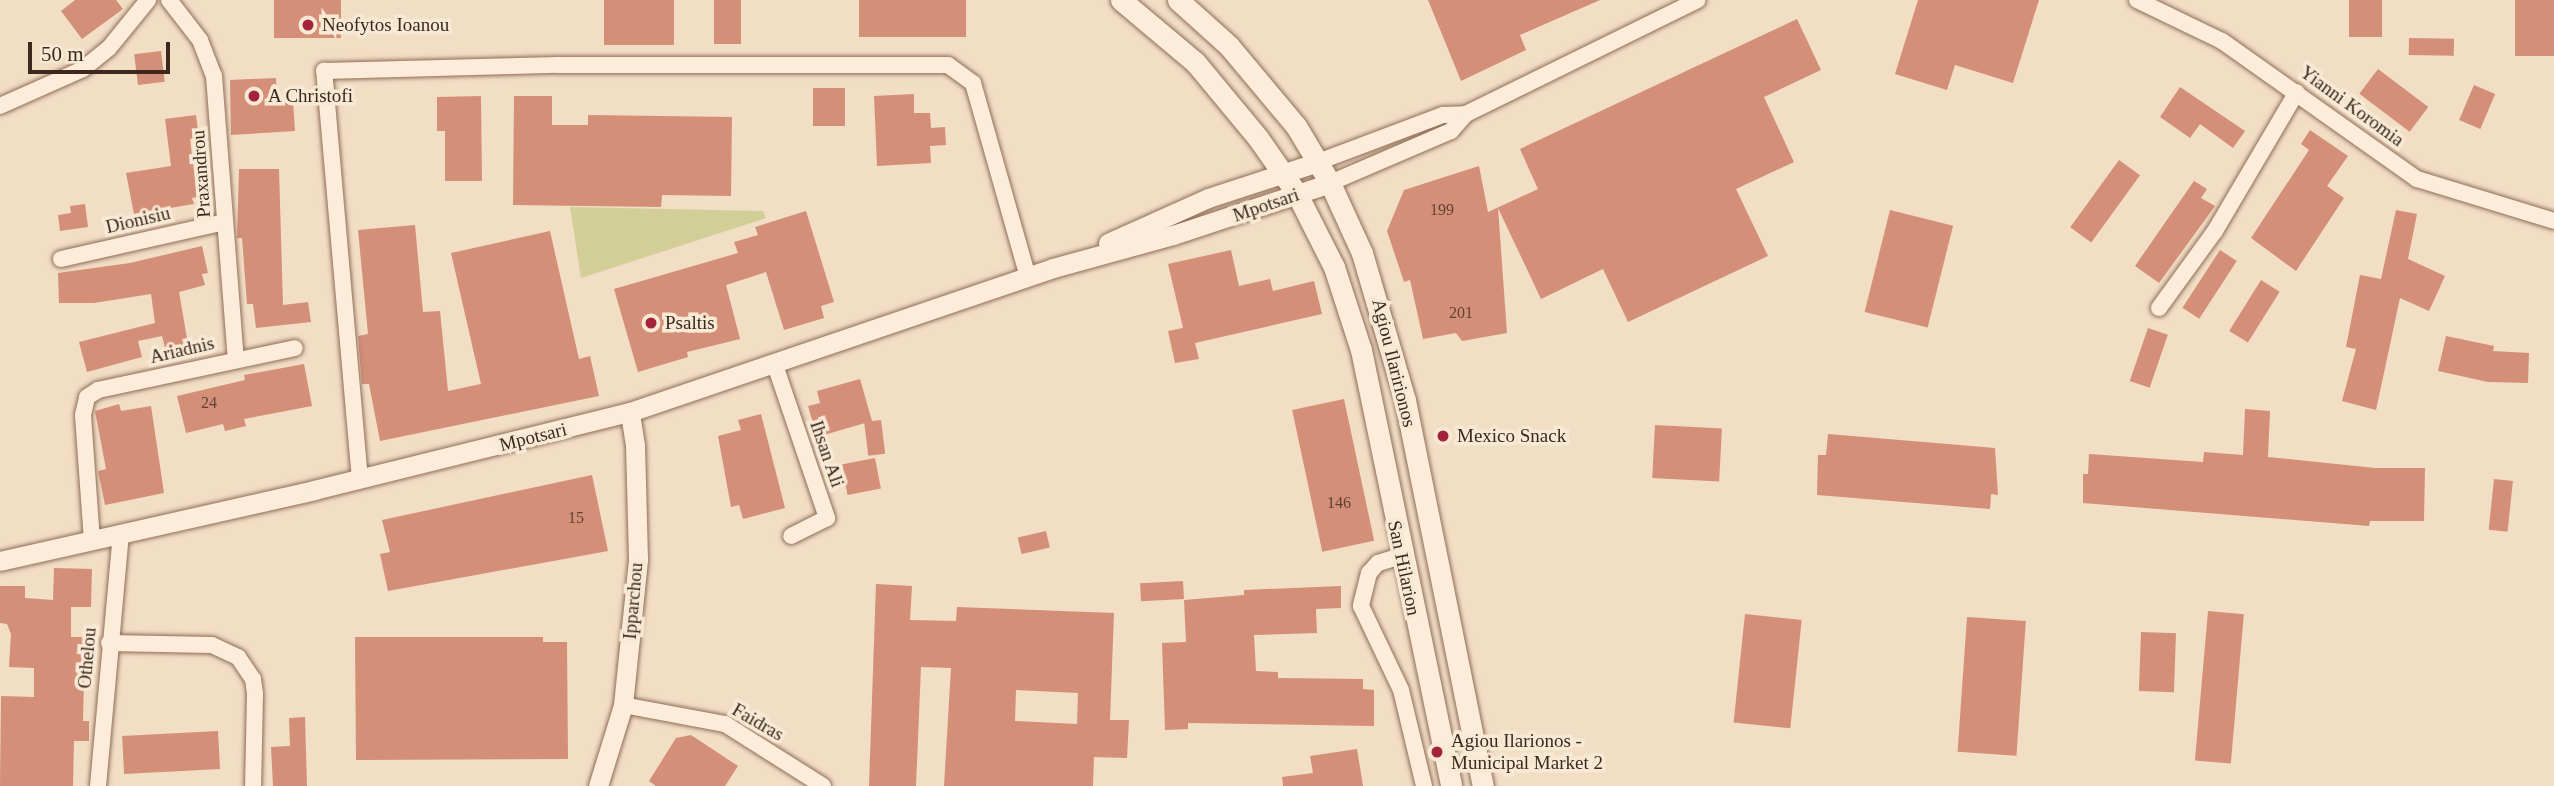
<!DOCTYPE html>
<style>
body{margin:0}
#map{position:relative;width:2554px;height:786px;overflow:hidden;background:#f2ddc5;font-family:Georgia,serif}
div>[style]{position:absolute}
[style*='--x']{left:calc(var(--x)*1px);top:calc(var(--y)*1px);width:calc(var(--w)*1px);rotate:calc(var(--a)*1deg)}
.green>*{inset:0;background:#d1cf97}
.building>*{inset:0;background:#d38f78;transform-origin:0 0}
.roads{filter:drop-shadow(0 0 2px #8f6d59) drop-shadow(0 0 2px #8f6d59)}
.minor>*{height:16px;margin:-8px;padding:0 8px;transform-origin:8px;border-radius:8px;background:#fcecd9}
.tertiary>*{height:19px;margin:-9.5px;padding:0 9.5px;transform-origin:9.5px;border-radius:9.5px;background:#fcecd9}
.secondary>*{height:21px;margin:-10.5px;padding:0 10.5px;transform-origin:10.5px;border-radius:10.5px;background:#fcecd9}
.dots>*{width:19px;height:19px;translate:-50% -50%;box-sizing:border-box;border:4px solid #f8e9d5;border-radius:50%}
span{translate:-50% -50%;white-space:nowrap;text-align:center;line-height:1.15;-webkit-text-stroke:7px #f8e9d5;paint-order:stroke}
.number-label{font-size:16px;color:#634234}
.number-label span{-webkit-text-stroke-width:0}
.poi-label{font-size:19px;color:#3e281e}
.left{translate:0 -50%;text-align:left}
.street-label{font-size:19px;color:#3e281e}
.scale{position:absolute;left:28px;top:42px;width:142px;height:32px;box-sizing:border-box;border:4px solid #3e281e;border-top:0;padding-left:9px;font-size:21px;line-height:24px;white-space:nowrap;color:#3e281e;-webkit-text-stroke:5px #f8e9d5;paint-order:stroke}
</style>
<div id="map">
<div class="green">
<i style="clip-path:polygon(570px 207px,763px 211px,766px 218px,581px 278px)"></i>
</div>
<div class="building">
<i style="clip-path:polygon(75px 0,116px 0,123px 9px,82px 39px,61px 11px)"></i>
<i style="left:274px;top:0;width:67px;height:38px"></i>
<i style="left:604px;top:0;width:70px;height:45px"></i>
<i style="left:714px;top:0;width:27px;height:44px"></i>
<i style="left:859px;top:0;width:107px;height:37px"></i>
<i style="clip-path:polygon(1428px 0,1600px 0,1520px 35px,1526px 50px,1461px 81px)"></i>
<i style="clip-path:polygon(1918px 0,2039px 0,2013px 83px,1955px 65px,1947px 90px,1895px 74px)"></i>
<i style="left:2349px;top:0;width:33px;height:37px"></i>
<i style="left:2515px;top:0;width:39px;height:56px"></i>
<i style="clip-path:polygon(1797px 19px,1821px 70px,1764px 97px,1794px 162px,1736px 189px,1768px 256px,1628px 322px,1603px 269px,1541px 299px,1498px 208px,1507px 333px,1462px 341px,1456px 333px,1423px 339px,1410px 280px,1404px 282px,1387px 231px,1404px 190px,1479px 166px,1488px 212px,1538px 189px,1520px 149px)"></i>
<i style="left:2409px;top:38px;width:45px;height:17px;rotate:1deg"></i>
<i style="left:161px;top:51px;width:31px;height:27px;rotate:83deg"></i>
<i style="left:2378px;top:69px;width:63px;height:31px;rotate:37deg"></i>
<i style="clip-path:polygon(276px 78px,277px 102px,293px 102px,295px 131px,231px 135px,230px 80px)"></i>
<i style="left:2474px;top:85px;width:23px;height:38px;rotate:23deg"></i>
<i style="clip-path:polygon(2180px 87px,2245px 131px,2233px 148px,2200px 124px,2190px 138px,2160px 117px)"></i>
<i style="left:813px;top:88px;width:32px;height:38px"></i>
<i style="clip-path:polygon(914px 94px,914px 113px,930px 113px,931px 128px,945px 127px,946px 145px,930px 146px,931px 163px,877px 166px,874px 96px)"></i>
<i style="clip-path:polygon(481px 96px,482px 181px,445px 181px,445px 131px,437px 131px,437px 97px)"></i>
<i style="clip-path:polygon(514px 96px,552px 96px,552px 125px,588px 125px,588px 115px,732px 117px,731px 196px,662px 195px,661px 207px,513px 205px)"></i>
<i style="clip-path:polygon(196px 115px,199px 138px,190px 139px,197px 197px,192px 198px,194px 204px,134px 214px,126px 173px,171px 166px,165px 119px)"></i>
<i style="clip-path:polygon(2310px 130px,2348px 156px,2327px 186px,2344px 198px,2296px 271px,2251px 238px,2309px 150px,2301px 144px)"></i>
<i style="left:2119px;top:160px;width:26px;height:83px;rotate:36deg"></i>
<i style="clip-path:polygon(239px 169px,279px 169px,283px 305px,308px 302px,311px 322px,256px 328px,253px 304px,247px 304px,242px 238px,237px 238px)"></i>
<i style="clip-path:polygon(2194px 181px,2207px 189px,2201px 198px,2215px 206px,2159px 283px,2135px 266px)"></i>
<i style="clip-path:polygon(85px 204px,88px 227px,60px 231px,58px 215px,71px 213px,70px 206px)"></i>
<i style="left:1890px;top:210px;width:65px;height:105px;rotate:14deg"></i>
<i style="clip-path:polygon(2396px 210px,2417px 214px,2408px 259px,2445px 276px,2429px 311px,2400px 298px,2376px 410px,2342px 401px,2356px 349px,2346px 347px,2360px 275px,2381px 279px)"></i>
<i style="clip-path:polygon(806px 211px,834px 302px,821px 306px,824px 318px,784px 330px,766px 272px,726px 285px,740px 339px,687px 352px,688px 357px,638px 372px,614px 289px,738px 253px,734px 242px,758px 235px,755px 227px)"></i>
<i style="clip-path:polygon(415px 225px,423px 312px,440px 311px,448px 391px,481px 384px,451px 253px,550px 231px,579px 359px,590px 356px,599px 396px,380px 441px,369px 384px,362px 384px,358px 336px,368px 334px,358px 230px)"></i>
<i style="clip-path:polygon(202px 246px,208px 273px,202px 274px,205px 285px,179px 292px,190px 356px,168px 359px,162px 336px,138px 341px,142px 357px,87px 372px,79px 342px,155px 323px,151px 294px,94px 303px,59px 303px,58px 273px,130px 263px)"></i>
<i style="clip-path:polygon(1231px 250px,1239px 286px,1270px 279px,1273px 291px,1314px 281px,1322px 314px,1195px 343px,1199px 359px,1175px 363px,1168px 331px,1183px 328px,1168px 264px)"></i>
<i style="left:2220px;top:250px;width:20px;height:69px;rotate:33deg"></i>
<i style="left:2261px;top:280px;width:22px;height:60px;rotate:32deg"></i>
<i style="left:2148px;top:328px;width:21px;height:56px;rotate:19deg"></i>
<i style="clip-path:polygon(2446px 336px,2494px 346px,2493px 351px,2529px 353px,2528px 383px,2488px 382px,2438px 371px)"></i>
<i style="clip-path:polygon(304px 364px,312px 406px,244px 419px,246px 426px,225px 431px,223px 424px,186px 433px,177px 396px,245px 380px,244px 375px)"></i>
<i style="clip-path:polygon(860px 379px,872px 421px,817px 437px,808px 406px,820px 403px,817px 391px)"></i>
<i style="left:1344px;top:399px;width:145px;height:53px;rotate:78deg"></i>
<i style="clip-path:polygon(119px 404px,121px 411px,151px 406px,164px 493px,105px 505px,98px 471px,106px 469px,95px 411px)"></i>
<i style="clip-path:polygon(2245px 409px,2270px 411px,2268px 457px,2375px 468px,2425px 468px,2424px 521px,2370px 521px,2369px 526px,2083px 503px,2083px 474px,2088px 474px,2089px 454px,2203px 462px,2204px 452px,2243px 455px)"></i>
<i style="clip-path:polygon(761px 414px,785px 508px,743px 519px,739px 505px,731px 507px,718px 436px,741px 430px,738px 420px)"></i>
<i style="left:881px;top:420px;width:34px;height:17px;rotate:83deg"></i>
<i style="left:1655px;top:425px;width:67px;height:53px;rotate:3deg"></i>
<i style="clip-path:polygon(1828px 434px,1995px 448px,1998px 495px,1991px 494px,1990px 509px,1817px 495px,1818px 455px,1826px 455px)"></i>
<i style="left:875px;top:458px;width:31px;height:34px;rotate:79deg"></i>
<i style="clip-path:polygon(592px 475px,608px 551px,388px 591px,380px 554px,390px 552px,382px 520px)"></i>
<i style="left:2494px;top:479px;width:19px;height:51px;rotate:6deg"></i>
<i style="left:1046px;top:531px;width:17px;height:29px;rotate:77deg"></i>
<i style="clip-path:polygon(54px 568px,92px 569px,91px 607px,71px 607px,71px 637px,85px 637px,83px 721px,89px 721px,89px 741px,74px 741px,73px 786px,0 786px,1px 696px,34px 697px,34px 668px,9px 667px,11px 634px,7px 624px,0 623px,0 586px,25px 586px,25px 598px,53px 600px)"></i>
<i style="left:1183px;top:581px;width:18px;height:43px;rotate:87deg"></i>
<i style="clip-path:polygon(evenodd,876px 584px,912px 586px,910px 620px,956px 621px,957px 607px,1114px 613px,1110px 720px,1129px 720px,1127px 758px,1094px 757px,1093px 786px,944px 786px,951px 668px,921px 667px,916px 786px,869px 786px,876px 584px,1016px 690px,1078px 693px,1077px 724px,1015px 721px,1016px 690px)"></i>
<i style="clip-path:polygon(1341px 586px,1341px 608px,1316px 609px,1317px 633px,1254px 635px,1256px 671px,1278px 672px,1278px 678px,1363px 679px,1363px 689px,1374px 690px,1374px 726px,1188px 723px,1188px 729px,1165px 730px,1162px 643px,1186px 642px,1184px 600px,1244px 595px,1244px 590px)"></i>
<i style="left:2208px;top:611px;width:36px;height:150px;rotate:5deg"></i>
<i style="left:1745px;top:614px;width:57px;height:109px;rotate:6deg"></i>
<i style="left:1967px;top:617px;width:59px;height:135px;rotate:4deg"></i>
<i style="left:2141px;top:632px;width:35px;height:59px;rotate:2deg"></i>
<i style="clip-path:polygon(355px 637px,543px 637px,543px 642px,567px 642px,568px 759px,356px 760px)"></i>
<i style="clip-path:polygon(305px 717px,307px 786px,273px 786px,271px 747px,290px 746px,289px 718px)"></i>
<i style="left:218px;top:731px;width:38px;height:96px;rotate:87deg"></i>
<i style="clip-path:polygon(691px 735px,738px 766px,725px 786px,656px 786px,649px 781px,676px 738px)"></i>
<i style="clip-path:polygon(1357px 749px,1363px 786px,1283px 786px,1282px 777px,1313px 773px,1310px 756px)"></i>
</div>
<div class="roads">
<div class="minor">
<i style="--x:169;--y:0;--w:51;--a:52.2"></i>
<i style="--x:200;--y:40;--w:39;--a:69"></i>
<i style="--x:214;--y:76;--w:284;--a:85.6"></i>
<i style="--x:2137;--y:0;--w:94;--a:25.8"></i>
<i style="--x:2222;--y:41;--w:239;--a:35.3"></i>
<i style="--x:2417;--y:179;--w:143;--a:17"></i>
<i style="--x:0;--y:106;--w:91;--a:-24"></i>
<i style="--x:83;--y:69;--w:33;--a:-39"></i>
<i style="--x:109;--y:48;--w:62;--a:-50.9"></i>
<i style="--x:1318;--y:162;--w:134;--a:-20.6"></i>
<i style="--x:1443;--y:115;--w:23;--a:-2"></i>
<i style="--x:1330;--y:183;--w:132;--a:-23.3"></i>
<i style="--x:1451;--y:131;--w:23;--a:-49"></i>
<i style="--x:1466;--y:114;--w:258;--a:-26.2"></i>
<i style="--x:61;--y:259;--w:168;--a:-12.7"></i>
<i style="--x:2159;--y:308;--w:95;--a:-54"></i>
<i style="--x:2215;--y:231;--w:161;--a:-59.5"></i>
<i style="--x:775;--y:365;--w:162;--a:71.2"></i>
<i style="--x:827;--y:518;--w:40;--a:153.4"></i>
<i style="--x:360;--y:480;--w:411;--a:-95"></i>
<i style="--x:324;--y:71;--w:234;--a:-1.5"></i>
<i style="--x:558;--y:65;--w:390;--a:0"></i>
<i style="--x:948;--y:65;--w:31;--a:36"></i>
<i style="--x:973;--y:83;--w:202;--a:74.2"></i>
<i style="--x:92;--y:541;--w:126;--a:-94.1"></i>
<i style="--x:83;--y:415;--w:18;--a:-77"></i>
<i style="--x:87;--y:397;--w:13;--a:-32"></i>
<i style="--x:98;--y:390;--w:201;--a:-12"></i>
<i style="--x:1401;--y:556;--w:24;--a:163"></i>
<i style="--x:1378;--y:563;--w:13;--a:132"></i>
<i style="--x:1369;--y:573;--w:34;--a:104"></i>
<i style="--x:1361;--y:606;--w:93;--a:64.5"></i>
<i style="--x:1401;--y:690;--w:99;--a:76.5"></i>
<i style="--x:109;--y:643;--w:103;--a:1.1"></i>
<i style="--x:212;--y:645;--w:29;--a:25"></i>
<i style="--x:238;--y:657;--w:27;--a:56"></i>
<i style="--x:253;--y:679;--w:15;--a:82"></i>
<i style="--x:255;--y:694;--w:92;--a:91.2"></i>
<i style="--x:623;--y:705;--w:104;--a:10.6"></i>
<i style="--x:725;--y:724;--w:116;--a:32.3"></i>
<i style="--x:98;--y:786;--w:252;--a:-84.8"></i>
</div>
<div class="tertiary">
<i style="--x:1108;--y:243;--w:110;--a:-24.2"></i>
<i style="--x:1208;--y:198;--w:116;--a:-18.1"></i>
<i style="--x:0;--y:561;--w:322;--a:-12.7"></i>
<i style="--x:314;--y:490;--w:325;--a:-13.9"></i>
<i style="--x:630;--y:412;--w:447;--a:-18.8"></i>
<i style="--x:1053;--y:268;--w:124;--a:-15.4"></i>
<i style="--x:1173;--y:235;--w:165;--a:-18.3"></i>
<i style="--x:598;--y:786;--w:85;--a:-72.8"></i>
<i style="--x:623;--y:705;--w:147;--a:-84.1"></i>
<i style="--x:638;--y:559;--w:114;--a:-91.5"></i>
<i style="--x:635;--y:445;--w:33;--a:-99"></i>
</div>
<div class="secondary">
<i style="--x:1121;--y:0;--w:97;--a:40"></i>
<i style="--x:1195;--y:62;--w:99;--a:50.3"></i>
<i style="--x:1258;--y:138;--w:68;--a:55.1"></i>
<i style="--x:1297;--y:194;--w:82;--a:63.1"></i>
<i style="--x:1334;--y:267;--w:87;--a:72"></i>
<i style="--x:1361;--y:350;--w:445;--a:78.3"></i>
<i style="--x:1178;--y:0;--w:69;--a:42"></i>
<i style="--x:1229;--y:46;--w:104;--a:50.1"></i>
<i style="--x:1296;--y:126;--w:66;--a:59.2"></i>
<i style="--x:1330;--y:183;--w:77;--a:65.4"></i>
<i style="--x:1362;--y:253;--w:153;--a:73.7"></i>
<i style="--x:1405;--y:400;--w:394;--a:78.6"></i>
</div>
</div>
<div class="dots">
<i style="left:308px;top:25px;background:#a3243a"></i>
<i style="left:254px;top:96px;background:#a3243a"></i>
<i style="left:651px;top:323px;background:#a3243a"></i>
<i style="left:1443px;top:436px;background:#a3243a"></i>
<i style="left:1437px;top:752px;background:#a3243a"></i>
</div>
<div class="number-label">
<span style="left:1442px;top:210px">199</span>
<span style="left:1461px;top:313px">201</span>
<span style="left:209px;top:403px">24</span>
<span style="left:1339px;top:503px">146</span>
<span style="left:576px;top:518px">15</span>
</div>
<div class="poi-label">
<span class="left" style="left:322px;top:25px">Neofytos Ioanou</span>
<span class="left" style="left:268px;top:96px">A Christofi</span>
<span class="left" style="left:665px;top:323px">Psaltis</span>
<span class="left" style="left:1457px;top:436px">Mexico Snack</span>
<span class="left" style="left:1451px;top:752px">Agiou Ilarionos -<br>Municipal Market 2</span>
</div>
<div class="street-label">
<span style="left:2352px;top:106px;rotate:36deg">Yianni Koromia</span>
<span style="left:201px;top:174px;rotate:-94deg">Praxandrou</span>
<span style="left:1266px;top:205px;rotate:-19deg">Mpotsari</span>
<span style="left:138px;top:220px;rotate:-13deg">Dionisiu</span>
<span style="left:182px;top:350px;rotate:-13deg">Ariadnis</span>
<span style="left:1394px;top:363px;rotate:76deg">Agiou Ilaririonos</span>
<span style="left:533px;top:437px;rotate:-14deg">Mpotsari</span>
<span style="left:827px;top:454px;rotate:71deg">Ihsan Ali</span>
<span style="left:1404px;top:568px;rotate:78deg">San Hilarion</span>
<span style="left:633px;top:601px;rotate:-85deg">Ipparchou</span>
<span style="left:87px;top:658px;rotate:-85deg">Othelou</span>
<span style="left:758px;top:722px;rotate:30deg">Faidras</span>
</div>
<div class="scale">50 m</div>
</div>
